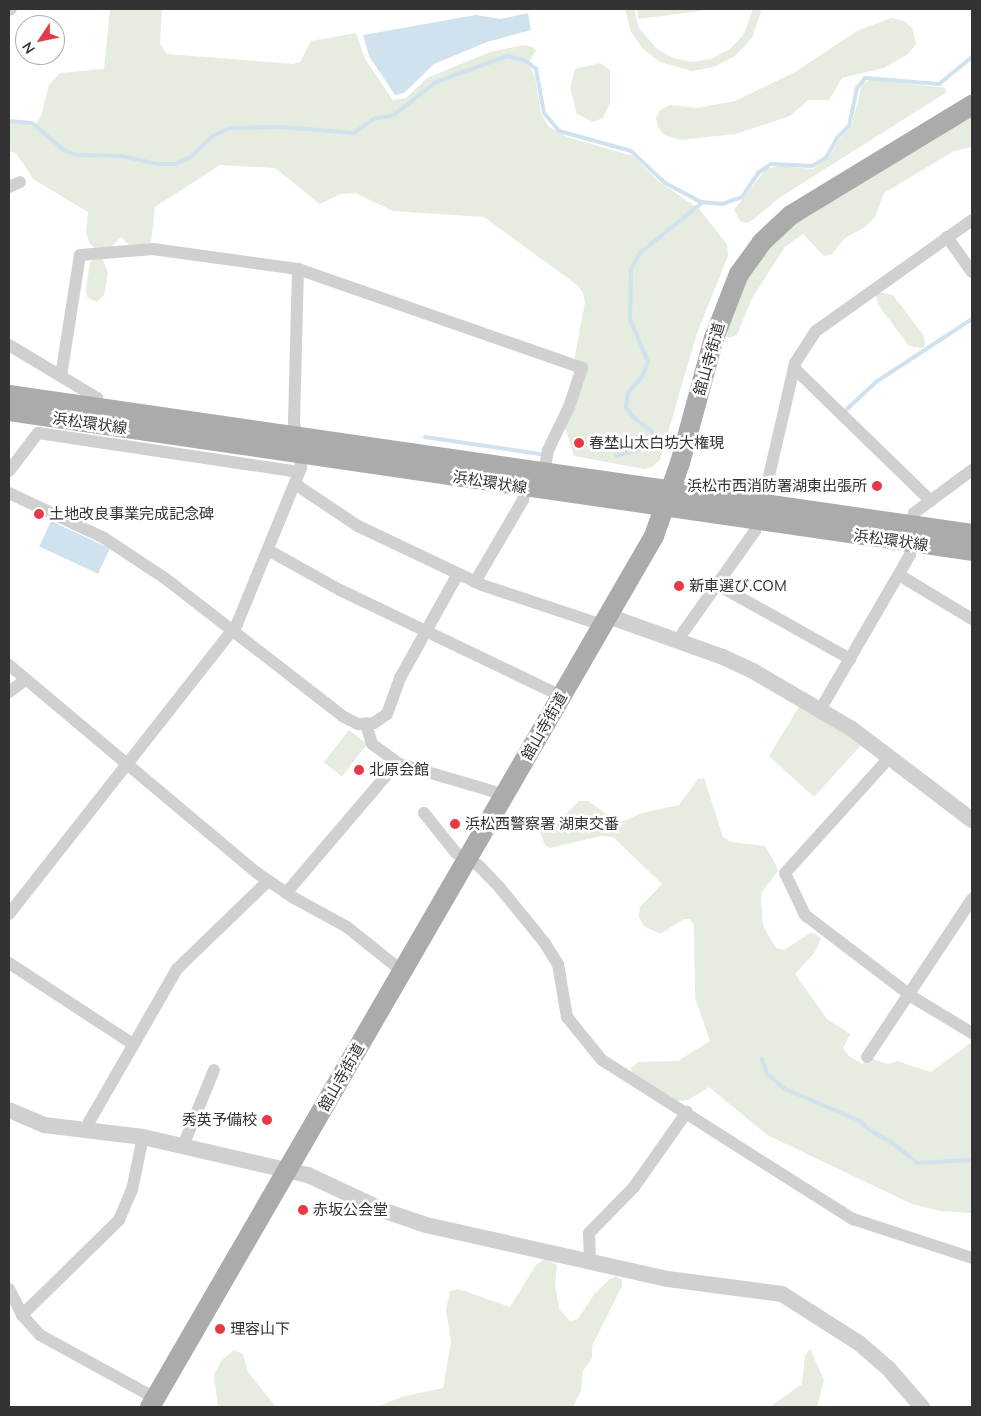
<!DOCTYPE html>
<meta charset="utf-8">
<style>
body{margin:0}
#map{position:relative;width:981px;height:1416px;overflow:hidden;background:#fff;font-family:Mulish,"Noto Sans JP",sans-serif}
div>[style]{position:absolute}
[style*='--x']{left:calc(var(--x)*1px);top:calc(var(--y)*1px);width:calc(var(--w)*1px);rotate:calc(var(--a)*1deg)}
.green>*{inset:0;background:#e6ecdf;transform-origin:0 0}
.water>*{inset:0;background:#cfe2ee;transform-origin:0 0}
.stream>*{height:4px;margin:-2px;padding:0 2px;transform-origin:2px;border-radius:2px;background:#cfe2ee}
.minor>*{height:12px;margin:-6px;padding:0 6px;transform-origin:6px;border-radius:6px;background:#d0d0d0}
.tertiary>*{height:16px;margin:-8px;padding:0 8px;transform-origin:8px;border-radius:8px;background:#d0d0d0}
.primary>*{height:20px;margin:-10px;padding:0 10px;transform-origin:10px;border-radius:10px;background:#ababab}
.dots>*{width:14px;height:14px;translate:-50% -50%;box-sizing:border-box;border:2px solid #fff;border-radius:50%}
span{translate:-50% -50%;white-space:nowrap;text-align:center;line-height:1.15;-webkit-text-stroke:5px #fff;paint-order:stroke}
.street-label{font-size:15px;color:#333}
.poi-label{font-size:15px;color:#333}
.left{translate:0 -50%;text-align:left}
.right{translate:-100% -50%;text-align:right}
.frame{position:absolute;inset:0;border:10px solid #333;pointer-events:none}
.north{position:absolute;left:15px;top:15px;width:50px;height:50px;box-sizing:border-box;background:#fff;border:1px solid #adadad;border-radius:50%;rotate:236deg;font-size:14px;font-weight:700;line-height:20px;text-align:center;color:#333}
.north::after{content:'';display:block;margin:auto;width:18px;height:22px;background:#e63946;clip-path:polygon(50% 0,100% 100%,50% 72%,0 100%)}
</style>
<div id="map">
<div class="green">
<i style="clip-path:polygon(110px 9px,162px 9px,160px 44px,167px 54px,293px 64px,300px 62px,311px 41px,356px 33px,365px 59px,393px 100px,406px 98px,427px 78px,490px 52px,524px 45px,533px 47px,536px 51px,528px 63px,535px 77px,541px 114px,549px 127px,567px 137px,633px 156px,658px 181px,699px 209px,727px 244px,728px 256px,697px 333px,660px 460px,652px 467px,644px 469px,574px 456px,565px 427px,573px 409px,575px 356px,585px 302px,583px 293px,577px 285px,484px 217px,393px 211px,355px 193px,340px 194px,320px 204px,275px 168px,220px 165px,155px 207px,151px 243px,130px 246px,121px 237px,111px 247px,95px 248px,90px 244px,86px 233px,88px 212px,33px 179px,16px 153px,9px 151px,9px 123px,36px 123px,41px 116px,49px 85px,60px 73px,104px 69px)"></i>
<i style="clip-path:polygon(625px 9px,634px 9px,639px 28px,657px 49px,673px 58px,692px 62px,711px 59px,730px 49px,744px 34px,753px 9px,762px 9px,752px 38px,735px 56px,714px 67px,692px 71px,660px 62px,643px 49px,631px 32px)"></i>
<i style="clip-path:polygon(637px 9px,715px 9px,638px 19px)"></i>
<i style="clip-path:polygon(891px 18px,904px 21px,913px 29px,916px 44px,908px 54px,884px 68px,842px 78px,829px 100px,808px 100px,790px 116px,735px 134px,680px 140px,664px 135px,658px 127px,656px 118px,660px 110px,670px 105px,696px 108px,735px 101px,795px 72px,857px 31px)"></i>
<i style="clip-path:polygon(600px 63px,610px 70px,610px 103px,603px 118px,593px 122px,577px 114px,570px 88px,575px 69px)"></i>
<i style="clip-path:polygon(871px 79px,945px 88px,947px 92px,779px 198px,754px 219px,747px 223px,740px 221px,734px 210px,766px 169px,779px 166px,813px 169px,828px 159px,839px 140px,851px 127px,862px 84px)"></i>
<i style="clip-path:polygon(972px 115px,972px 147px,954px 151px,884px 193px,875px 217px,865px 227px,845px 238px,832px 254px,824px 256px,803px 234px,785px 247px,751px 300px,737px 335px,728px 338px,726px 334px,746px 278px,768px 248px,796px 222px)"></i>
<i style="clip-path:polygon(96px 258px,103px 260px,108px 273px,104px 295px,97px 302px,87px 297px,86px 289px,90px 262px)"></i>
<i style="clip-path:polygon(880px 292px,893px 295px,924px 336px,925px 345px,922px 348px,909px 346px,879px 306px,876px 296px)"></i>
<i style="clip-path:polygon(800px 705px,862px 744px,814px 797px,769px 756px)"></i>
<i style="left:349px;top:730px;width:23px;height:41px;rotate:38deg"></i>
<i style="clip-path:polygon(704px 778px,723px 837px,731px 842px,765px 846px,776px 865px,778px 871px,762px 892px,761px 899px,763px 926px,776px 948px,784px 950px,812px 932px,821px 938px,815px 952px,795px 974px,827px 1019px,850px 1034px,843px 1048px,849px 1056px,862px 1064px,873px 1059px,888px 1064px,897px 1061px,931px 1072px,972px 1042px,972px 1213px,940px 1211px,912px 1204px,767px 1135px,709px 1087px,688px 1100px,677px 1101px,632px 1072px,631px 1068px,638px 1062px,678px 1061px,710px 1041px,695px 998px,694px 925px,690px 919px,684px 919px,660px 934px,644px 926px,639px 917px,640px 907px,662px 884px,613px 837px,601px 836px,550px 848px,545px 845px,540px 832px,543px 827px,558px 822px,579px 801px,588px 801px,619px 823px,642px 813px,679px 805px,698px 779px)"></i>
<i style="clip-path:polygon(545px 1259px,557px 1265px,555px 1284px,559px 1309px,570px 1321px,578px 1319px,595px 1293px,610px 1279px,616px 1276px,622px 1280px,622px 1286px,592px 1346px,592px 1358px,583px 1371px,581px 1391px,573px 1407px,375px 1407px,405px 1396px,443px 1388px,451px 1342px,446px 1310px,450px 1291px,459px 1289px,510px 1307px,536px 1265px)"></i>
<i style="clip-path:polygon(810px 1349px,824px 1380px,817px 1407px,770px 1407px,802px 1384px,805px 1355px)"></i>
<i style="clip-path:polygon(234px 1350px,243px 1354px,248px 1372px,276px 1407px,218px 1407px,214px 1375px,221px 1361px)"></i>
</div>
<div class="water">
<i style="clip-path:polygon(528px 13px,531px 30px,487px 42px,434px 64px,404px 93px,395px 95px,369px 56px,363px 35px,476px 15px,501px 19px)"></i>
<i style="left:51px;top:521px;width:65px;height:28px;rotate:25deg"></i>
</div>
<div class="stream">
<i style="--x:9;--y:121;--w:23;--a:5"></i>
<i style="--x:32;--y:123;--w:42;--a:40.2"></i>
<i style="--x:64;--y:150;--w:14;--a:21"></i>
<i style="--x:77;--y:155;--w:45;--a:1.3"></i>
<i style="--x:122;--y:156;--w:36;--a:13"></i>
<i style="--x:157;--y:164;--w:18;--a:0"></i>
<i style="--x:175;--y:164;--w:17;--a:-24"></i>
<i style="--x:191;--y:157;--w:30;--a:-44"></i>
<i style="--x:213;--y:136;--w:19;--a:-25"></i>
<i style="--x:230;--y:128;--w:52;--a:-1.1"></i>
<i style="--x:282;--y:127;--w:72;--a:4.8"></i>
<i style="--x:354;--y:133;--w:24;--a:-35"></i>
<i style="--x:374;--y:119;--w:20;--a:-11"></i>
<i style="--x:394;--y:115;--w:53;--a:-38.2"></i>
<i style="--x:436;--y:82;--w:76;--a:-20.1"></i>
<i style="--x:507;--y:56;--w:18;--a:13"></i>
<i style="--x:525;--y:60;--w:14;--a:39"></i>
<i style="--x:536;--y:69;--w:45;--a:79.7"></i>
<i style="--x:544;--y:113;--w:23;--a:50"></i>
<i style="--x:559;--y:131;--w:75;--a:15.5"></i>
<i style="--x:631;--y:151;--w:47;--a:43.3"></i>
<i style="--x:665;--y:183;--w:41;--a:27.8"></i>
<i style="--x:701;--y:202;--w:21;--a:5"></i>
<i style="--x:722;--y:204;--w:21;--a:-19"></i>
<i style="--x:742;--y:197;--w:29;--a:-56"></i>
<i style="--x:758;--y:173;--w:16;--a:-35"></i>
<i style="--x:771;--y:164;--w:41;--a:2.8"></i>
<i style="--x:812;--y:166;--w:16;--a:-30"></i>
<i style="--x:826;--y:158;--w:23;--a:-61"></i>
<i style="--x:837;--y:138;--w:17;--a:-45"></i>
<i style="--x:849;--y:126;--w:39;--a:-78"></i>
<i style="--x:857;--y:88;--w:13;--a:-51"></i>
<i style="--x:865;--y:78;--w:74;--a:4.6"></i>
<i style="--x:939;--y:84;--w:43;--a:-39.3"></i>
<i style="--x:846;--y:410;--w:41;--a:-43"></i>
<i style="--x:876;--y:382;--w:115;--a:-33.3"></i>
<i style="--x:425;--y:437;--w:116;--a:8.4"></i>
<i style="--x:616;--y:456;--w:30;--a:-15"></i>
<i style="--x:645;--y:448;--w:14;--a:-54"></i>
<i style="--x:653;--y:437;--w:6;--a:-99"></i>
<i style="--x:652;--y:431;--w:21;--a:-145"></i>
<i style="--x:635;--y:419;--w:15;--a:-127"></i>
<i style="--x:626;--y:407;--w:14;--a:-82"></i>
<i style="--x:628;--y:393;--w:23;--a:-50"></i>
<i style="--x:643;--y:375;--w:14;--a:-69"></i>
<i style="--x:648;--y:362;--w:47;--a:-112.7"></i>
<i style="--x:630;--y:319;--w:51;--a:-88.9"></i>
<i style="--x:631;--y:268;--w:19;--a:-58"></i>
<i style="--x:641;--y:252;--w:80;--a:-38.9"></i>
<i style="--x:762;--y:1059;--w:16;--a:72"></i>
<i style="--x:767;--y:1074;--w:23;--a:40"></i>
<i style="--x:785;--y:1089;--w:82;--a:23.1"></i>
<i style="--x:860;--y:1121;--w:11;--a:45"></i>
<i style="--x:868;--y:1129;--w:25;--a:29"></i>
<i style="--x:890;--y:1141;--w:35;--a:39"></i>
<i style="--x:917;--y:1163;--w:55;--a:-3.1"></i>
</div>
<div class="minor">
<i style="--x:9;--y:10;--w:2;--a:-27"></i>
<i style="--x:9;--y:187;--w:12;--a:-24"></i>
<i style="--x:947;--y:237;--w:43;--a:54.5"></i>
<i style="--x:9;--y:345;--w:103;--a:31.1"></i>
<i style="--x:97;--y:398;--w:15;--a:98"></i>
<i style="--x:794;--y:368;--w:191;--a:44.2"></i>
<i style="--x:61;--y:376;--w:122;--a:-81.1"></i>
<i style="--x:80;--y:255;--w:73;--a:-4.7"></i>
<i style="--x:153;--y:249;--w:146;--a:7.9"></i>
<i style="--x:298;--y:269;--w:301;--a:19.2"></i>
<i style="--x:582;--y:368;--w:41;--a:108.4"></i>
<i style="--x:569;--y:407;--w:48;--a:116"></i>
<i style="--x:548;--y:450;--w:22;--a:100"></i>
<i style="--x:9;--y:471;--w:48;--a:-52.7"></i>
<i style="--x:38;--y:433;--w:264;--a:8.5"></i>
<i style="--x:295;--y:484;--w:76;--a:33.7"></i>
<i style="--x:358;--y:526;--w:137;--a:25.4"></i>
<i style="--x:482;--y:585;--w:126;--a:18.4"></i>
<i style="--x:9;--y:493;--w:105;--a:25.3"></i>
<i style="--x:104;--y:538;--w:74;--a:33.5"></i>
<i style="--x:166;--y:579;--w:225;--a:37.8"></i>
<i style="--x:344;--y:717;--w:16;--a:27"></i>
<i style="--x:358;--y:724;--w:16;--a:-4"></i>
<i style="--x:374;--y:723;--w:16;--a:-35"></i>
<i style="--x:387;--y:714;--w:38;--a:-70"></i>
<i style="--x:400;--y:678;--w:119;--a:-60.9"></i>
<i style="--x:763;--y:502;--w:143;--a:-77"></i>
<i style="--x:795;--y:363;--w:38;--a:-57"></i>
<i style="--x:816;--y:331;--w:191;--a:-35.4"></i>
<i style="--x:268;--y:550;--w:82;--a:29.1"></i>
<i style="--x:340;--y:590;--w:245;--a:25.6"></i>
<i style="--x:899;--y:575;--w:85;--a:31.1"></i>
<i style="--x:475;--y:582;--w:95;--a:-59.7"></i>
<i style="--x:523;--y:500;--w:13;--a:-81"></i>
<i style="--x:716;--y:584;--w:154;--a:29.2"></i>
<i style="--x:677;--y:641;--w:135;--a:-54.7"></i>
<i style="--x:755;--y:531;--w:10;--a:-84"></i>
<i style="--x:9;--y:665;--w:324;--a:40"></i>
<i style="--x:257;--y:873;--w:45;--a:34"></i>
<i style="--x:294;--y:898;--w:60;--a:28.7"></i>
<i style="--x:347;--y:927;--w:70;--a:38.7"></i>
<i style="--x:9;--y:692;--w:21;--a:-37"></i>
<i style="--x:820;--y:710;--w:179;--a:-59.9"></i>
<i style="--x:910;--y:555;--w:42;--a:-84.6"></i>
<i style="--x:914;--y:513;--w:72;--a:-36.6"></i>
<i style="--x:366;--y:725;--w:20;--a:72"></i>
<i style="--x:372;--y:744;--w:34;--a:36"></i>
<i style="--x:400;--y:764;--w:96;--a:16.4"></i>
<i style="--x:492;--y:791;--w:13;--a:29"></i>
<i style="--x:889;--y:758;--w:155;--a:132.1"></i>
<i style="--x:785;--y:873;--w:47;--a:64.5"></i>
<i style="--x:805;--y:915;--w:137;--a:37.3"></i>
<i style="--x:914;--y:998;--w:68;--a:31.1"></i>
<i style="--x:424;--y:813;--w:51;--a:51.3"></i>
<i style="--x:456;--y:853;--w:26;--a:29"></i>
<i style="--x:479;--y:866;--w:30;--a:46"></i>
<i style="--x:500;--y:888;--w:70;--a:50.8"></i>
<i style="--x:544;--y:942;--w:26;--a:58"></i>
<i style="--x:558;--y:964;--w:54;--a:80.4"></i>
<i style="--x:567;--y:1017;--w:55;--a:50.9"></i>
<i style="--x:602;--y:1060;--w:297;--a:32.4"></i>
<i style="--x:853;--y:1219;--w:125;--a:18.1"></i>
<i style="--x:286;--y:893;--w:171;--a:-49.5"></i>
<i style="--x:9;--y:914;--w:369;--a:-51.8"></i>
<i style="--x:237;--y:624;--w:169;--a:-67.7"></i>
<i style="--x:301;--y:468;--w:47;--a:-98.7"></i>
<i style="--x:294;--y:422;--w:153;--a:-88.5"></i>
<i style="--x:9;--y:963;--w:148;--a:33.2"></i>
<i style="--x:867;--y:1057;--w:190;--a:-56.4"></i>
<i style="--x:88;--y:1130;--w:8;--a:-83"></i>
<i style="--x:89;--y:1122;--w:177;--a:-60.1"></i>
<i style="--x:177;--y:969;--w:127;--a:-44"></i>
<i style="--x:183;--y:1146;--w:82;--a:-67.8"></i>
<i style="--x:590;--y:1261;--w:28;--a:-92"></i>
<i style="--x:589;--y:1233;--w:64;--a:-45.6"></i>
<i style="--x:634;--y:1187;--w:92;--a:-54.8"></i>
<i style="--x:9;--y:1289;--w:29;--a:63"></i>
<i style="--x:22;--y:1315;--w:27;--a:48"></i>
<i style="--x:40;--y:1335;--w:131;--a:28.7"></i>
<i style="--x:22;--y:1315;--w:136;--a:-44.4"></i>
<i style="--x:119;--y:1220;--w:33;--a:-67"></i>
<i style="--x:132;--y:1190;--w:54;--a:-78.3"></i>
</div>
<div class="tertiary">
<i style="--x:608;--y:616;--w:122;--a:19.6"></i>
<i style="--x:723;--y:657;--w:33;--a:25"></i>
<i style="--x:753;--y:671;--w:115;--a:30.4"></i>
<i style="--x:852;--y:729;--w:151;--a:37.2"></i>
<i style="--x:9;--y:1110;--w:38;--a:23"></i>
<i style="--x:44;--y:1125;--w:100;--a:6.9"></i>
<i style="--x:143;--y:1137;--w:169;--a:13"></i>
<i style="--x:308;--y:1175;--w:85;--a:25.1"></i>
<i style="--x:385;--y:1211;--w:43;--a:18.9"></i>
<i style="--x:426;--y:1225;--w:248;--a:12.6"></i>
<i style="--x:668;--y:1279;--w:115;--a:7.5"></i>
<i style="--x:782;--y:1294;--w:91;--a:32.5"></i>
<i style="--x:859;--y:1343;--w:38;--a:41"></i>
<i style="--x:888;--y:1368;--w:52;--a:48.9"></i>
</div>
<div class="primary">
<i style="--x:9;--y:395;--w:973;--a:8.21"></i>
<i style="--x:9;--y:411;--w:973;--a:8.27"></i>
<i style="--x:150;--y:1407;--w:1006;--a:-59.94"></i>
<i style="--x:654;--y:536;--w:77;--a:-70.4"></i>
<i style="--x:680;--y:463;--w:130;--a:-74.8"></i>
<i style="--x:714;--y:338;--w:69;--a:-68.7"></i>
<i style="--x:739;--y:274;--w:39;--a:-54"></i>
<i style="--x:762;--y:242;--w:40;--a:-43"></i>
<i style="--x:791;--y:215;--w:212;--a:-31.3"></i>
</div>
<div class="dots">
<i style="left:579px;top:443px;background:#e63946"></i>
<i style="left:877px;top:486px;background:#e63946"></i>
<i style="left:39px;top:514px;background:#e63946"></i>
<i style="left:679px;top:586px;background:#e63946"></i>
<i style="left:359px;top:770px;background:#e63946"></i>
<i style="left:455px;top:824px;background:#e63946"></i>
<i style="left:267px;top:1120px;background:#e63946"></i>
<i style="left:303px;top:1210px;background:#e63946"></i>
<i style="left:220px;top:1329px;background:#e63946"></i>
</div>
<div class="street-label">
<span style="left:709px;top:359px;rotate:-74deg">舘山寺街道</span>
<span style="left:90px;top:423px;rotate:8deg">浜松環状線</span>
<span style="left:490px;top:482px;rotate:9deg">浜松環状線</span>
<span style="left:891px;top:540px;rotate:8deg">浜松環状線</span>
<span style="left:544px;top:726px;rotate:-60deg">舘山寺街道</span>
<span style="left:341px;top:1077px;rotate:-60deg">舘山寺街道</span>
</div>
<div class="poi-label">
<span class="left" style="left:589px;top:443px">春埜山太白坊大権現</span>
<span class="right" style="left:867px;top:486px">浜松市西消防署湖東出張所</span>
<span class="left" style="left:49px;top:514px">土地改良事業完成記念碑</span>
<span class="left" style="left:689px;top:586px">新車選び.COM</span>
<span class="left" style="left:369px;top:770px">北原会館</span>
<span class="left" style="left:465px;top:824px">浜松西警察署 湖東交番</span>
<span class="right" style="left:257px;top:1120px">秀英予備校</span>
<span class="left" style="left:313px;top:1210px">赤坂公会堂</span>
<span class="left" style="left:230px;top:1329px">理容山下</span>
</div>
<div class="frame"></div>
<div class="north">N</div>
</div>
